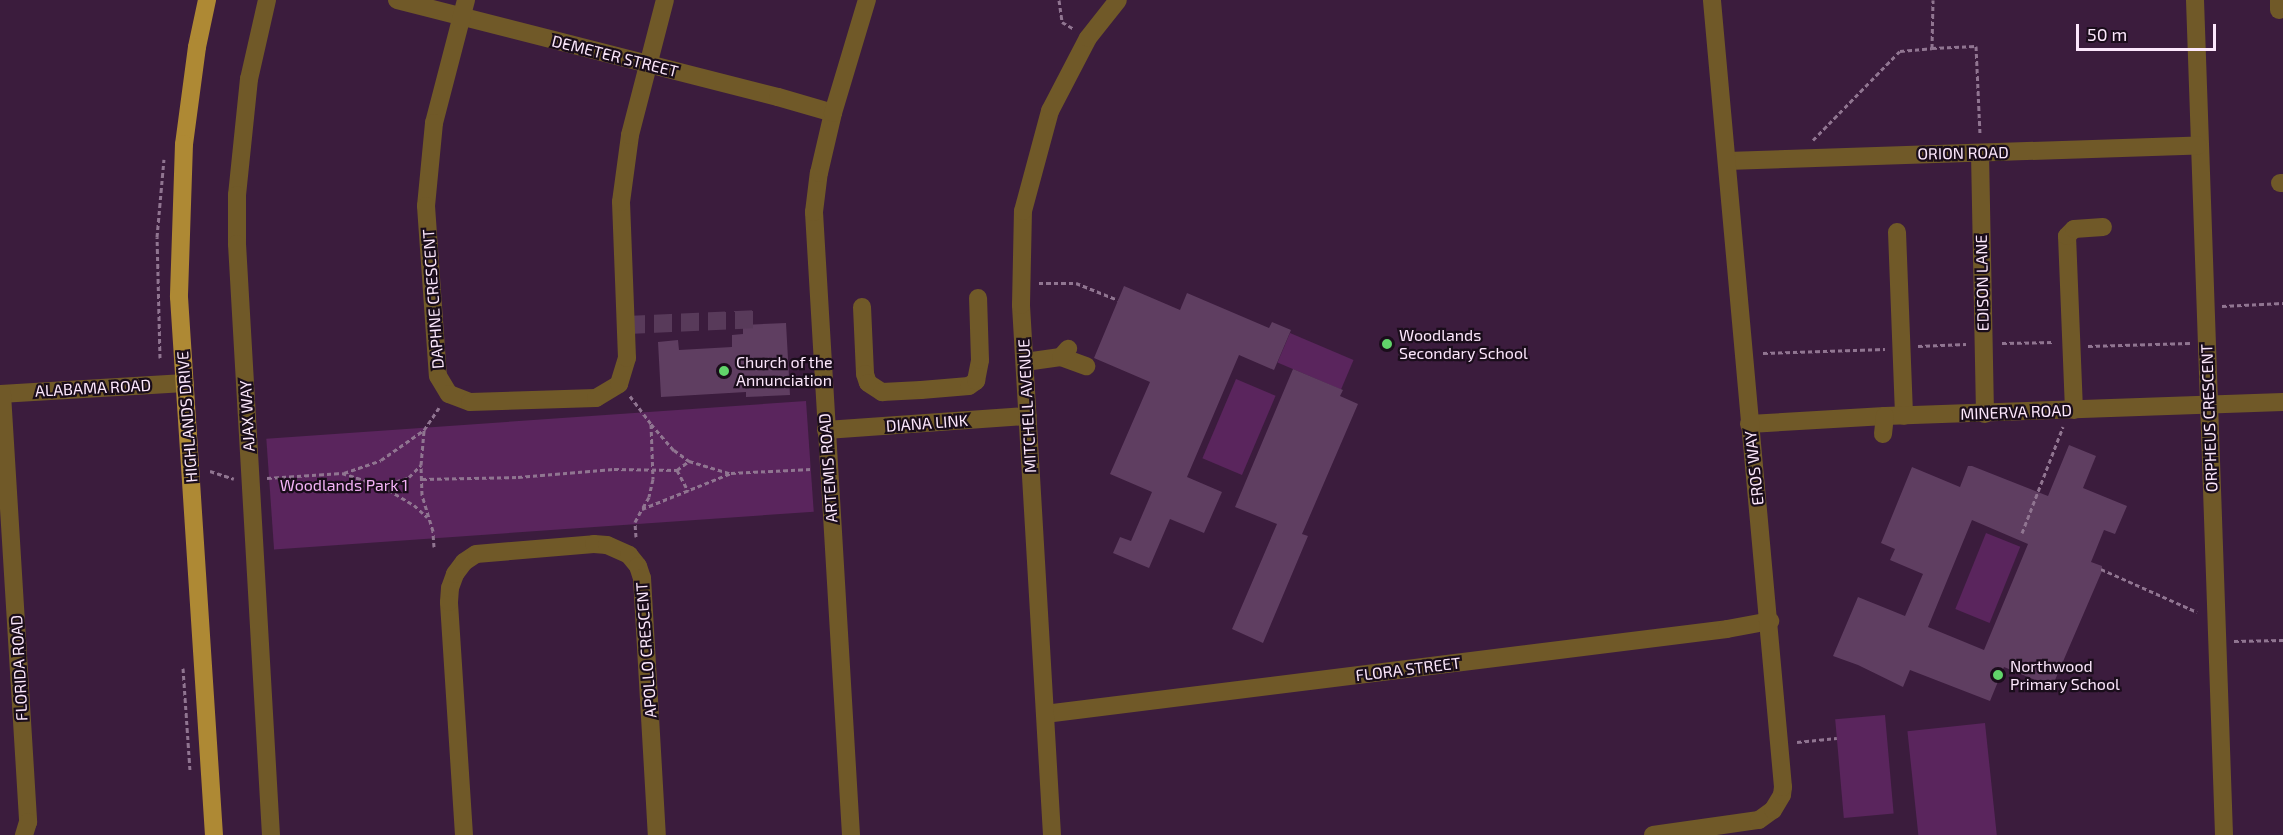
<!DOCTYPE html>
<style>
body{margin:0}
#map{position:relative;width:2283px;height:835px;overflow:hidden;background:#3b1c3d;font-family:"Exo 2",sans-serif}
div>[style]{position:absolute}
[style*='--x']{left:calc(var(--x)*1px);top:calc(var(--y)*1px);width:calc(var(--w)*1px);rotate:calc(var(--a)*1deg)}
.green>*{inset:0;background:#5a255d;transform-origin:0 0}
.building>*{inset:0;background:#5f3e61}
.minor-tunnel>*{height:18px;margin-top:-9px;transform-origin:0;background:repeating-linear-gradient(90deg,#583a5a 0 18px,transparent 0 27px)}
.path>*{height:3px;margin-top:-1.5px;transform-origin:0;background:repeating-linear-gradient(90deg,#907591 0 4.5px,transparent 0 7.5px)}
.minor>*{height:18px;margin:-9px;padding:0 9px;transform-origin:9px;border-radius:9px;background:#705928}
.major>*{height:18px;margin:-9px;padding:0 9px;transform-origin:9px;border-radius:9px;background:#ae8934}
.dots>*{width:16px;height:16px;translate:-50% -50%;box-sizing:border-box;border:3px solid #1a0d1b;border-radius:50%}
span{translate:-50% -50%;white-space:nowrap;text-align:center;line-height:1.15;-webkit-text-stroke:4.5px #1a0d1b;paint-order:stroke}
.street-label{font-size:16px;color:#fce7fc}
.poi-label{font-size:16px;color:#fce7fc}
.left{translate:0 -50%;text-align:left}
.park-label{font-size:16px;color:#f4b3f7}
.scale{position:absolute;left:2076px;top:24px;width:140px;height:27px;box-sizing:border-box;border:3px solid #fce7fc;border-top:0;padding-left:8px;font-size:18px;line-height:21px;white-space:nowrap;color:#fce7fc;-webkit-text-stroke:4px #1a0d1b;paint-order:stroke}
</style>
<div id="map">
<div class="green">
<i style="left:1290px;top:333px;width:69px;height:32px;rotate:23deg"></i>
<i style="left:1236px;top:379px;width:43px;height:86px;rotate:23deg"></i>
<i style="left:806px;top:401px;width:111px;height:541px;rotate:86deg"></i>
<i style="left:1986px;top:533px;width:37px;height:82px;rotate:22deg"></i>
<i style="left:1885px;top:715px;width:99px;height:50px;rotate:85deg"></i>
<i style="left:1985px;top:723px;width:113px;height:78px;rotate:84deg"></i>
</div>
<div class="building">
<i style="clip-path:polygon(1124px 286px,1180px 310px,1187px 293px,1269px 328px,1272px 322px,1291px 330px,1274px 370px,1239px 355px,1187px 477px,1222px 492px,1204px 533px,1170px 519px,1149px 568px,1113px 553px,1120px 537px,1131px 541px,1152px 492px,1110px 474px,1150px 382px,1094px 358px)"></i>
<i style="clip-path:polygon(786px 323px,790px 395px,746px 397px,746px 392px,661px 397px,658px 342px,678px 340px,679px 350px,732px 347px,732px 335px,743px 334px,743px 325px)"></i>
<i style="clip-path:polygon(1293px 369px,1343px 390px,1340px 396px,1358px 404px,1302px 534px,1308px 536px,1263px 643px,1232px 629px,1277px 524px,1235px 507px)"></i>
<i style="clip-path:polygon(evenodd,2069px 445px,2096px 456px,2083px 488px,2127px 506px,2115px 534px,2104px 530px,2091px 562px,2102px 566px,2102px 571px,2052px 687px,2004px 667px,1990px 701px,1910px 670px,1903px 687px,1858px 665px,1833px 656px,1858px 597px,1905px 616px,1923px 574px,1890px 560px,1895px 549px,1881px 543px,1912px 467px,1960px 487px,1968px 466px,1972px 466px,2048px 496px,2069px 445px,1972px 520px,2028px 544px,1984px 650px,1928px 627px,1972px 520px)"></i>
</div>
<div class="minor-tunnel">
<i style="--x:627;--y:325;--w:133;--a:-2.6"></i>
</div>
<div class="path">
<i style="--x:1059;--y:0;--w:22;--a:82"></i>
<i style="--x:1062;--y:22;--w:14;--a:30"></i>
<i style="--x:1932;--y:48;--w:44;--a:-2.6"></i>
<i style="--x:1976;--y:46;--w:89;--a:87.4"></i>
<i style="--x:1813;--y:140;--w:124;--a:-45.7"></i>
<i style="--x:1900;--y:51;--w:32;--a:-5"></i>
<i style="--x:1932;--y:48;--w:48;--a:-88.8"></i>
<i style="--x:1039;--y:283;--w:37;--a:0"></i>
<i style="--x:1076;--y:283;--w:45;--a:22"></i>
<i style="--x:2222;--y:306;--w:61;--a:-2.8"></i>
<i style="--x:2002;--y:343;--w:51;--a:-1.1"></i>
<i style="--x:1918;--y:346;--w:48;--a:-2.4"></i>
<i style="--x:2088;--y:346;--w:102;--a:-1.7"></i>
<i style="--x:1763;--y:353;--w:122;--a:-1.9"></i>
<i style="--x:160;--y:358;--w:121;--a:-91.4"></i>
<i style="--x:157;--y:237;--w:78;--a:-84.9"></i>
<i style="--x:630;--y:396;--w:35;--a:53"></i>
<i style="--x:651;--y:424;--w:55;--a:87.9"></i>
<i style="--x:653;--y:479;--w:18;--a:103"></i>
<i style="--x:649;--y:497;--w:14;--a:120"></i>
<i style="--x:651;--y:424;--w:35;--a:49"></i>
<i style="--x:674;--y:450;--w:19;--a:36"></i>
<i style="--x:689;--y:461;--w:42;--a:16.7"></i>
<i style="--x:677;--y:470;--w:24;--a:62"></i>
<i style="--x:210;--y:471;--w:25;--a:18"></i>
<i style="--x:344;--y:473;--w:39;--a:-19"></i>
<i style="--x:381;--y:460;--w:52;--a:-34.9"></i>
<i style="--x:267;--y:478;--w:75;--a:-3.8"></i>
<i style="--x:342;--y:473;--w:42;--a:18"></i>
<i style="--x:382;--y:486;--w:37;--a:31"></i>
<i style="--x:414;--y:505;--w:18;--a:43"></i>
<i style="--x:422;--y:479;--w:96;--a:-1.2"></i>
<i style="--x:518;--y:477;--w:96;--a:-4.8"></i>
<i style="--x:614;--y:469;--w:63;--a:0.9"></i>
<i style="--x:677;--y:470;--w:15;--a:-37"></i>
<i style="--x:382;--y:486;--w:28;--a:-18"></i>
<i style="--x:409;--y:477;--w:17;--a:-45"></i>
<i style="--x:2022;--y:533;--w:114;--a:-68.9"></i>
<i style="--x:636;--y:537;--w:15;--a:-94"></i>
<i style="--x:635;--y:522;--w:15;--a:-62"></i>
<i style="--x:642;--y:509;--w:96;--a:-22"></i>
<i style="--x:731;--y:473;--w:80;--a:-2.9"></i>
<i style="--x:434;--y:547;--w:16;--a:-94"></i>
<i style="--x:433;--y:531;--w:38;--a:-107"></i>
<i style="--x:422;--y:495;--w:30;--a:-92"></i>
<i style="--x:421;--y:465;--w:35;--a:-85"></i>
<i style="--x:424;--y:430;--w:27;--a:-56"></i>
<i style="--x:2101;--y:569;--w:105;--a:24.1"></i>
<i style="--x:2234;--y:641;--w:49;--a:-1.2"></i>
<i style="--x:183;--y:668;--w:102;--a:86.1"></i>
<i style="--x:1797;--y:742;--w:40;--a:-5.7"></i>
</div>
<div class="minor">
<i style="--x:267;--y:0;--w:81;--a:102.8"></i>
<i style="--x:249;--y:79;--w:117;--a:95.9"></i>
<i style="--x:237;--y:195;--w:49;--a:90"></i>
<i style="--x:237;--y:244;--w:592;--a:86.71"></i>
<i style="--x:397;--y:0;--w:393;--a:14.3"></i>
<i style="--x:778;--y:97;--w:57;--a:16.2"></i>
<i style="--x:466;--y:0;--w:127;--a:104.6"></i>
<i style="--x:434;--y:123;--w:83;--a:95.5"></i>
<i style="--x:426;--y:206;--w:170;--a:86"></i>
<i style="--x:438;--y:376;--w:21;--a:59"></i>
<i style="--x:449;--y:394;--w:22;--a:21"></i>
<i style="--x:470;--y:402;--w:126;--a:-1.8"></i>
<i style="--x:596;--y:398;--w:27;--a:-31"></i>
<i style="--x:619;--y:384;--w:27;--a:-73"></i>
<i style="--x:627;--y:358;--w:156;--a:-92.2"></i>
<i style="--x:621;--y:202;--w:68;--a:-82.3"></i>
<i style="--x:630;--y:135;--w:139;--a:-75.5"></i>
<i style="--x:2195;--y:0;--w:836;--a:88.01"></i>
<i style="--x:2279;--y:0;--w:10;--a:90"></i>
<i style="--x:1980;--y:153;--w:261;--a:88.9"></i>
<i style="--x:1727;--y:161;--w:471;--a:-1.9"></i>
<i style="--x:2280;--y:183;--w:3;--a:0"></i>
<i style="--x:1897;--y:232;--w:184;--a:87.8"></i>
<i style="--x:862;--y:307;--w:67;--a:87.4"></i>
<i style="--x:865;--y:374;--w:9;--a:72"></i>
<i style="--x:868;--y:383;--w:17;--a:33"></i>
<i style="--x:882;--y:392;--w:39;--a:-3"></i>
<i style="--x:921;--y:390;--w:48;--a:-4.8"></i>
<i style="--x:969;--y:386;--w:9;--a:-36"></i>
<i style="--x:976;--y:381;--w:21;--a:-79"></i>
<i style="--x:980;--y:360;--w:62;--a:-91.8"></i>
<i style="--x:1061;--y:357;--w:27;--a:20"></i>
<i style="--x:1025;--y:362;--w:36;--a:-8"></i>
<i style="--x:1061;--y:357;--w:11;--a:-49"></i>
<i style="--x:0;--y:394;--w:185;--a:-3.4"></i>
<i style="--x:2;--y:394;--w:429;--a:86.5"></i>
<i style="--x:28;--y:822;--w:14;--a:107"></i>
<i style="--x:2074;--y:410;--w:174;--a:-92.3"></i>
<i style="--x:2067;--y:236;--w:10;--a:-45"></i>
<i style="--x:2074;--y:229;--w:29;--a:-4"></i>
<i style="--x:1749;--y:424;--w:136;--a:-3.4"></i>
<i style="--x:1885;--y:416;--w:398;--a:-2"></i>
<i style="--x:826;--y:430;--w:202;--a:-4"></i>
<i style="--x:1883;--y:434;--w:18;--a:-84"></i>
<i style="--x:1045;--y:714;--w:687;--a:-7.1"></i>
<i style="--x:1727;--y:629;--w:44;--a:-10.5"></i>
<i style="--x:464;--y:835;--w:233;--a:-93.7"></i>
<i style="--x:449;--y:602;--w:14;--a:-86"></i>
<i style="--x:450;--y:588;--w:15;--a:-70"></i>
<i style="--x:455;--y:574;--w:15;--a:-53"></i>
<i style="--x:464;--y:562;--w:14;--a:-34"></i>
<i style="--x:476;--y:554;--w:118;--a:-4.8"></i>
<i style="--x:594;--y:544;--w:13;--a:4"></i>
<i style="--x:607;--y:545;--w:24;--a:24"></i>
<i style="--x:629;--y:555;--w:14;--a:51"></i>
<i style="--x:638;--y:566;--w:13;--a:72"></i>
<i style="--x:642;--y:578;--w:257;--a:86.7"></i>
<i style="--x:851;--y:835;--w:624;--a:-93.4"></i>
<i style="--x:814;--y:212;--w:39;--a:-83"></i>
<i style="--x:819;--y:173;--w:62;--a:-76.9"></i>
<i style="--x:833;--y:113;--w:118;--a:-73.3"></i>
<i style="--x:1052;--y:835;--w:531;--a:-93.35"></i>
<i style="--x:1021;--y:305;--w:94;--a:-88.8"></i>
<i style="--x:1023;--y:211;--w:104;--a:-74.9"></i>
<i style="--x:1050;--y:111;--w:82;--a:-62.5"></i>
<i style="--x:1088;--y:38;--w:48;--a:-51.7"></i>
<i style="--x:1653;--y:835;--w:107;--a:-8.1"></i>
<i style="--x:1759;--y:820;--w:17;--a:-36"></i>
<i style="--x:1773;--y:810;--w:17;--a:-59"></i>
<i style="--x:1782;--y:795;--w:8;--a:-83"></i>
<i style="--x:1783;--y:787;--w:790;--a:-95.16"></i>
</div>
<div class="major">
<i style="--x:207;--y:0;--w:48;--a:102"></i>
<i style="--x:197;--y:47;--w:98;--a:97.6"></i>
<i style="--x:184;--y:144;--w:153;--a:91.9"></i>
<i style="--x:179;--y:297;--w:539;--a:86.28"></i>
</div>
<div class="dots">
<i style="left:1387px;top:344px;background:#61d46a"></i>
<i style="left:724px;top:371px;background:#61d46a"></i>
<i style="left:1998px;top:675px;background:#61d46a"></i>
</div>
<div class="street-label">
<span style="left:615px;top:56px;rotate:14deg">DEMETER STREET</span>
<span style="left:1963px;top:153px;rotate:-1deg">ORION ROAD</span>
<span style="left:1982px;top:283px;rotate:-91deg">EDISON LANE</span>
<span style="left:433px;top:299px;rotate:-94deg">DAPHNE CRESCENT</span>
<span style="left:93px;top:388px;rotate:-3deg">ALABAMA ROAD</span>
<span style="left:1027px;top:406px;rotate:-93deg">MITCHELL AVENUE</span>
<span style="left:2016px;top:412px;rotate:-2deg">MINERVA ROAD</span>
<span style="left:247px;top:416px;rotate:-93deg">AJAX WAY</span>
<span style="left:187px;top:417px;rotate:-94deg">HIGHLANDS DRIVE</span>
<span style="left:2209px;top:418px;rotate:-92deg">ORPHEUS CRESCENT</span>
<span style="left:927px;top:423px;rotate:-4deg">DIANA LINK</span>
<span style="left:828px;top:468px;rotate:-94deg">ARTEMIS ROAD</span>
<span style="left:1754px;top:468px;rotate:-96deg">EROS WAY</span>
<span style="left:646px;top:650px;rotate:-94deg">APOLLO CRESCENT</span>
<span style="left:19px;top:668px;rotate:-93deg">FLORIDA ROAD</span>
<span style="left:1408px;top:669px;rotate:-7deg">FLORA STREET</span>
</div>
<div class="poi-label">
<span class="left" style="left:1399px;top:344px">Woodlands<br>Secondary School</span>
<span class="left" style="left:736px;top:371px">Church of the<br>Annunciation</span>
<span class="left" style="left:2010px;top:675px">Northwood<br>Primary School</span>
</div>
<div class="park-label">
<span style="left:344px;top:485px">Woodlands Park 1</span>
</div>
<div class="scale">50 m</div>
</div>
